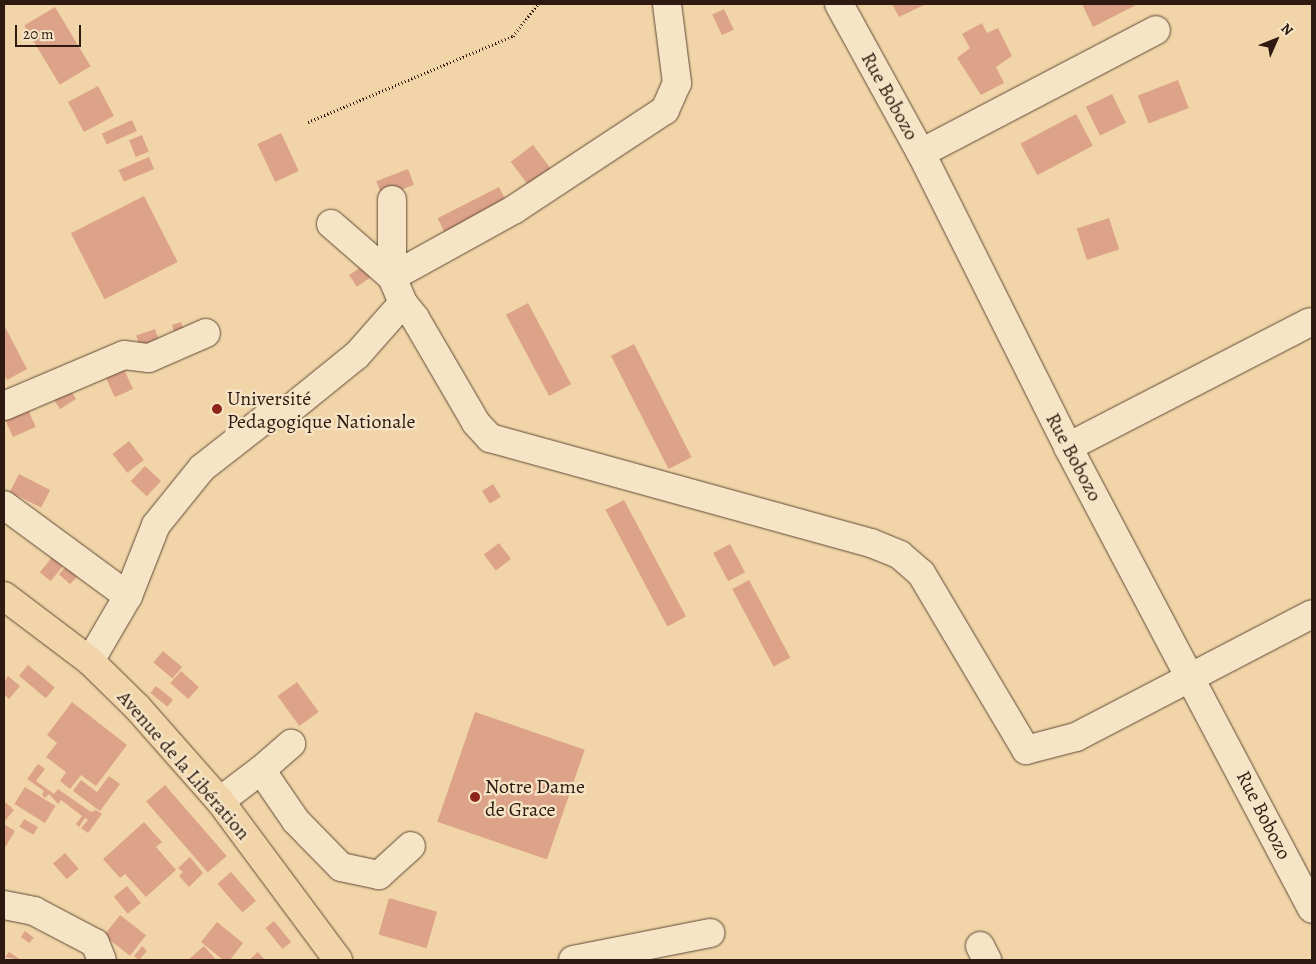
<!DOCTYPE html>
<meta charset="utf-8">
<style>
body{margin:0}
#map{position:relative;width:1316px;height:964px;overflow:hidden;background:#f1d5a8;font-family:Alegreya,serif}
div>[style]{position:absolute}
[style*='--x']{left:calc(var(--x)*1px);top:calc(var(--y)*1px);width:calc(var(--w)*1px);rotate:calc(var(--a)*1deg)}
.building>*{inset:0;background:#dda388;transform-origin:0 0}
.path>*{height:3px;margin-top:-1.5px;transform-origin:0;background:repeating-linear-gradient(90deg,#2e1a10 0 1px,transparent 0 3.5px)}
.roads{filter:drop-shadow(0 0 1px #5f4936) drop-shadow(0 0 1px #5f4936)}
.minor>*{height:28px;margin:-14px;padding:0 14px;transform-origin:14px;border-radius:14px;background:#f6e4c6}
.highway>*{height:28px;margin:-14px;padding:0 14px;transform-origin:14px;border-radius:14px;background:#f1d5a8}
.dots>*{width:14px;height:14px;translate:-50% -50%;box-sizing:border-box;border:2px solid #f6e4c6;border-radius:50%}
span{translate:-50% -50%;white-space:nowrap;text-align:center;line-height:1.15;-webkit-text-stroke:4.5px #f6e4c6;paint-order:stroke}
.street-label{font-size:20px;color:#2e1a10}
.poi-label{font-size:20px;color:#2e1a10}
.left{translate:0 -50%;text-align:left}
.frame{position:absolute;inset:0;border:5px solid #2e1a10;pointer-events:none}
.north{position:absolute;left:1251px;top:15px;width:50px;height:50px;-webkit-text-stroke:4px #f6e4c6;paint-order:stroke;rotate:46deg;font-size:14px;font-weight:700;line-height:20px;text-align:center;color:#2e1a10}
.north::after{content:'';display:block;margin:auto;width:18px;height:22px;background:#2e1a10;clip-path:polygon(50% 0,100% 100%,50% 72%,0 100%)}
.scale{position:absolute;left:15px;top:25px;width:66px;height:22px;box-sizing:border-box;border:2px solid #2e1a10;border-top:0;padding-left:6px;font-size:15px;line-height:18px;white-space:nowrap;color:#2e1a10;-webkit-text-stroke:4px #f6e4c6;paint-order:stroke}
</style>
<div id="map">
<div class="building">
<i style="clip-path:polygon(892px 4px,926px 4px,899px 17px)"></i>
<i style="clip-path:polygon(1082px 4px,1138px 4px,1093px 27px)"></i>
<i style="left:55px;top:7px;width:69px;height:36px;rotate:59deg"></i>
<i style="left:724px;top:9px;width:23px;height:13px;rotate:65deg"></i>
<i style="clip-path:polygon(982px 23px,987px 33px,998px 28px,1012px 56px,996px 67px,1004px 83px,981px 95px,957px 58px,970px 48px,962px 34px)"></i>
<i style="left:1178px;top:80px;width:30px;height:43px;rotate:69deg"></i>
<i style="left:98px;top:86px;width:34px;height:34px;rotate:62deg"></i>
<i style="left:1112px;top:94px;width:32px;height:29px;rotate:64deg"></i>
<i style="left:1076px;top:114px;width:36px;height:63px;rotate:62deg"></i>
<i style="left:132px;top:120px;width:12px;height:33px;rotate:66deg"></i>
<i style="left:281px;top:133px;width:42px;height:26px;rotate:65deg"></i>
<i style="left:142px;top:135px;width:18px;height:14px;rotate:68deg"></i>
<i style="left:533px;top:145px;width:31px;height:28px;rotate:53deg"></i>
<i style="left:149px;top:157px;width:13px;height:33px;rotate:67deg"></i>
<i style="left:408px;top:169px;width:17px;height:34px;rotate:69deg"></i>
<i style="left:499px;top:187px;width:18px;height:69px;rotate:63deg"></i>
<i style="left:144px;top:196px;width:74px;height:82px;rotate:63deg"></i>
<i style="left:1109px;top:218px;width:33px;height:34px;rotate:72deg"></i>
<i style="left:364px;top:265px;width:14px;height:18px;rotate:56deg"></i>
<i style="left:528px;top:303px;width:92px;height:25px;rotate:62deg"></i>
<i style="clip-path:polygon(181px 322px,184px 332px,175px 336px,172px 325px)"></i>
<i style="clip-path:polygon(4px 325px,27px 369px,7px 380px,4px 374px)"></i>
<i style="left:155px;top:329px;width:18px;height:20px;rotate:71deg"></i>
<i style="left:634px;top:344px;width:127px;height:26px;rotate:63deg"></i>
<i style="left:124px;top:369px;width:22px;height:20px;rotate:66deg"></i>
<i style="left:66px;top:383px;width:19px;height:19px;rotate:58deg"></i>
<i style="left:26px;top:405px;width:24px;height:25px;rotate:66deg"></i>
<i style="left:129px;top:441px;width:24px;height:21px;rotate:52deg"></i>
<i style="left:145px;top:466px;width:22px;height:21px;rotate:43deg"></i>
<i style="left:19px;top:474px;width:35px;height:20px;rotate:27deg"></i>
<i style="left:493px;top:484px;width:15px;height:13px;rotate:58deg"></i>
<i style="left:624px;top:500px;width:132px;height:21px;rotate:62deg"></i>
<i style="left:499px;top:543px;width:20px;height:19px;rotate:53deg"></i>
<i style="left:730px;top:544px;width:32px;height:19px;rotate:62deg"></i>
<i style="left:53px;top:556px;width:14px;height:21px;rotate:39deg"></i>
<i style="left:69px;top:563px;width:15px;height:15px;rotate:42deg"></i>
<i style="left:749px;top:580px;width:88px;height:19px;rotate:62deg"></i>
<i style="left:163px;top:651px;width:25px;height:15px;rotate:40deg"></i>
<i style="left:28px;top:665px;width:35px;height:14px;rotate:40deg"></i>
<i style="left:181px;top:671px;width:24px;height:16px;rotate:42deg"></i>
<i style="clip-path:polygon(8px 676px,20px 686px,9px 699px,4px 694px,4px 682px)"></i>
<i style="left:297px;top:682px;width:37px;height:24px;rotate:54deg"></i>
<i style="left:156px;top:686px;width:22px;height:9px;rotate:39deg"></i>
<i style="clip-path:polygon(72px 702px,127px 745px,96px 786px,81px 775px,70px 789px,60px 781px,66px 772px,46px 757px,57px 743px,47px 735px)"></i>
<i style="left:475px;top:712px;width:116px;height:116px;rotate:19deg"></i>
<i style="clip-path:polygon(38px 764px,45px 769px,36px 781px,54px 794px,58px 789px,91px 812px,96px 810px,102px 814px,88px 833px,81px 828px,88px 820px,85px 818px,79px 827px,76px 824px,82px 816px,61px 800px,58px 804px,49px 794px,45px 798px,42px 795px,44px 791px,27px 779px)"></i>
<i style="clip-path:polygon(109px 776px,120px 784px,100px 811px,73px 791px,81px 780px,97px 792px)"></i>
<i style="left:165px;top:785px;width:94px;height:25px;rotate:49deg"></i>
<i style="left:25px;top:787px;width:36px;height:20px;rotate:32deg"></i>
<i style="clip-path:polygon(5px 802px,14px 810px,4px 822px,4px 803px)"></i>
<i style="left:24px;top:819px;width:16px;height:9px;rotate:30deg"></i>
<i style="clip-path:polygon(144px 822px,162px 842px,156px 847px,176px 870px,146px 897px,125px 874px,120px 878px,103px 859px)"></i>
<i style="clip-path:polygon(4px 824px,15px 831px,4px 849px)"></i>
<i style="left:65px;top:853px;width:21px;height:16px;rotate:49deg"></i>
<i style="clip-path:polygon(190px 857px,203px 873px,189px 887px,179px 876px,183px 872px,178px 868px)"></i>
<i style="left:231px;top:872px;width:38px;height:18px;rotate:49deg"></i>
<i style="left:127px;top:886px;width:22px;height:17px;rotate:51deg"></i>
<i style="left:389px;top:898px;width:50px;height:38px;rotate:16deg"></i>
<i style="left:120px;top:915px;width:33px;height:26px;rotate:38deg"></i>
<i style="left:274px;top:921px;width:27px;height:11px;rotate:51deg"></i>
<i style="clip-path:polygon(217px 922px,243px 943px,230px 960px,223px 960px,201px 942px)"></i>
<i style="clip-path:polygon(25px 931px,34px 938px,29px 943px,21px 937px)"></i>
<i style="clip-path:polygon(142px 946px,147px 951px,139px 960px,134px 956px)"></i>
<i style="clip-path:polygon(204px 946px,216px 960px,188px 960px)"></i>
<i style="clip-path:polygon(9px 952px,21px 960px,5px 957px)"></i>
<i style="clip-path:polygon(258px 952px,265px 960px,249px 960px)"></i>
</div>
<div class="path">
<i style="--x:308;--y:122;--w:222;--a:-22.8"></i>
<i style="--x:513;--y:36;--w:41;--a:-52"></i>
</div>
<div class="roads">
<div class="minor">
<i style="--x:667;--y:4;--w:80;--a:82.8"></i>
<i style="--x:677;--y:83;--w:30;--a:114"></i>
<i style="--x:665;--y:110;--w:180;--a:146.6"></i>
<i style="--x:515;--y:209;--w:141;--a:151.1"></i>
<i style="--x:392;--y:277;--w:28;--a:67"></i>
<i style="--x:403;--y:303;--w:19;--a:51"></i>
<i style="--x:415;--y:318;--w:121;--a:59.8"></i>
<i style="--x:476;--y:423;--w:21;--a:47"></i>
<i style="--x:490;--y:438;--w:395;--a:15.4"></i>
<i style="--x:871;--y:543;--w:31;--a:22"></i>
<i style="--x:900;--y:555;--w:28;--a:41"></i>
<i style="--x:921;--y:573;--w:206;--a:59.3"></i>
<i style="--x:1026;--y:750;--w:52;--a:-14.6"></i>
<i style="--x:1076;--y:737;--w:266;--a:-27.5"></i>
<i style="--x:839;--y:4;--w:170;--a:61.2"></i>
<i style="--x:921;--y:153;--w:329;--a:63.4"></i>
<i style="--x:1068;--y:447;--w:522;--a:62.16"></i>
<i style="--x:921;--y:153;--w:265;--a:-27.6"></i>
<i style="--x:331;--y:224;--w:81;--a:41"></i>
<i style="--x:392;--y:277;--w:77;--a:-90"></i>
<i style="--x:4;--y:406;--w:130;--a:-23"></i>
<i style="--x:124;--y:355;--w:25;--a:7"></i>
<i style="--x:149;--y:358;--w:62;--a:-23.7"></i>
<i style="--x:1068;--y:447;--w:272;--a:-27.3"></i>
<i style="--x:4;--y:505;--w:154;--a:36.3"></i>
<i style="--x:90;--y:661;--w:75;--a:-59.7"></i>
<i style="--x:128;--y:596;--w:76;--a:-68.5"></i>
<i style="--x:156;--y:525;--w:73;--a:-51.1"></i>
<i style="--x:202;--y:468;--w:81;--a:-38"></i>
<i style="--x:266;--y:418;--w:24;--a:-19"></i>
<i style="--x:289;--y:410;--w:87;--a:-39"></i>
<i style="--x:357;--y:355;--w:69;--a:-48.5"></i>
<i style="--x:261;--y:770;--w:40;--a:-41"></i>
<i style="--x:220;--y:801;--w:51;--a:-37.1"></i>
<i style="--x:261;--y:770;--w:62;--a:55.5"></i>
<i style="--x:296;--y:821;--w:64;--a:45.6"></i>
<i style="--x:341;--y:867;--w:39;--a:12"></i>
<i style="--x:379;--y:875;--w:43;--a:-42.2"></i>
<i style="--x:4;--y:905;--w:31;--a:11"></i>
<i style="--x:34;--y:911;--w:69;--a:27.7"></i>
<i style="--x:95;--y:943;--w:18;--a:68"></i>
<i style="--x:980;--y:946;--w:16;--a:63"></i>
<i style="--x:573;--y:960;--w:140;--a:-11.1"></i>
</div>
<div class="highway">
<i style="--x:4;--y:596;--w:108;--a:37.1"></i>
<i style="--x:90;--y:661;--w:66;--a:44.4"></i>
<i style="--x:137;--y:707;--w:125;--a:48.6"></i>
<i style="--x:220;--y:801;--w:198;--a:53.4"></i>
</div>
</div>
<div class="dots">
<i style="left:217px;top:409px;background:#8f2418"></i>
<i style="left:475px;top:797px;background:#8f2418"></i>
</div>
<div class="street-label">
<span style="left:890px;top:96px;rotate:61deg">Rue Bobozo</span>
<span style="left:1074px;top:457px;rotate:62deg">Rue Bobozo</span>
<span style="left:184px;top:765px;rotate:49deg">Avenue de la Libération</span>
<span style="left:1264px;top:815px;rotate:63deg">Rue Bobozo</span>
</div>
<div class="poi-label">
<span class="left" style="left:227px;top:410px">Université<br>Pedagogique Nationale</span>
<span class="left" style="left:485px;top:798px">Notre Dame<br>de Grace</span>
</div>
<div class="frame"></div>
<div class="north">N</div>
<div class="scale">20 m</div>
</div>
